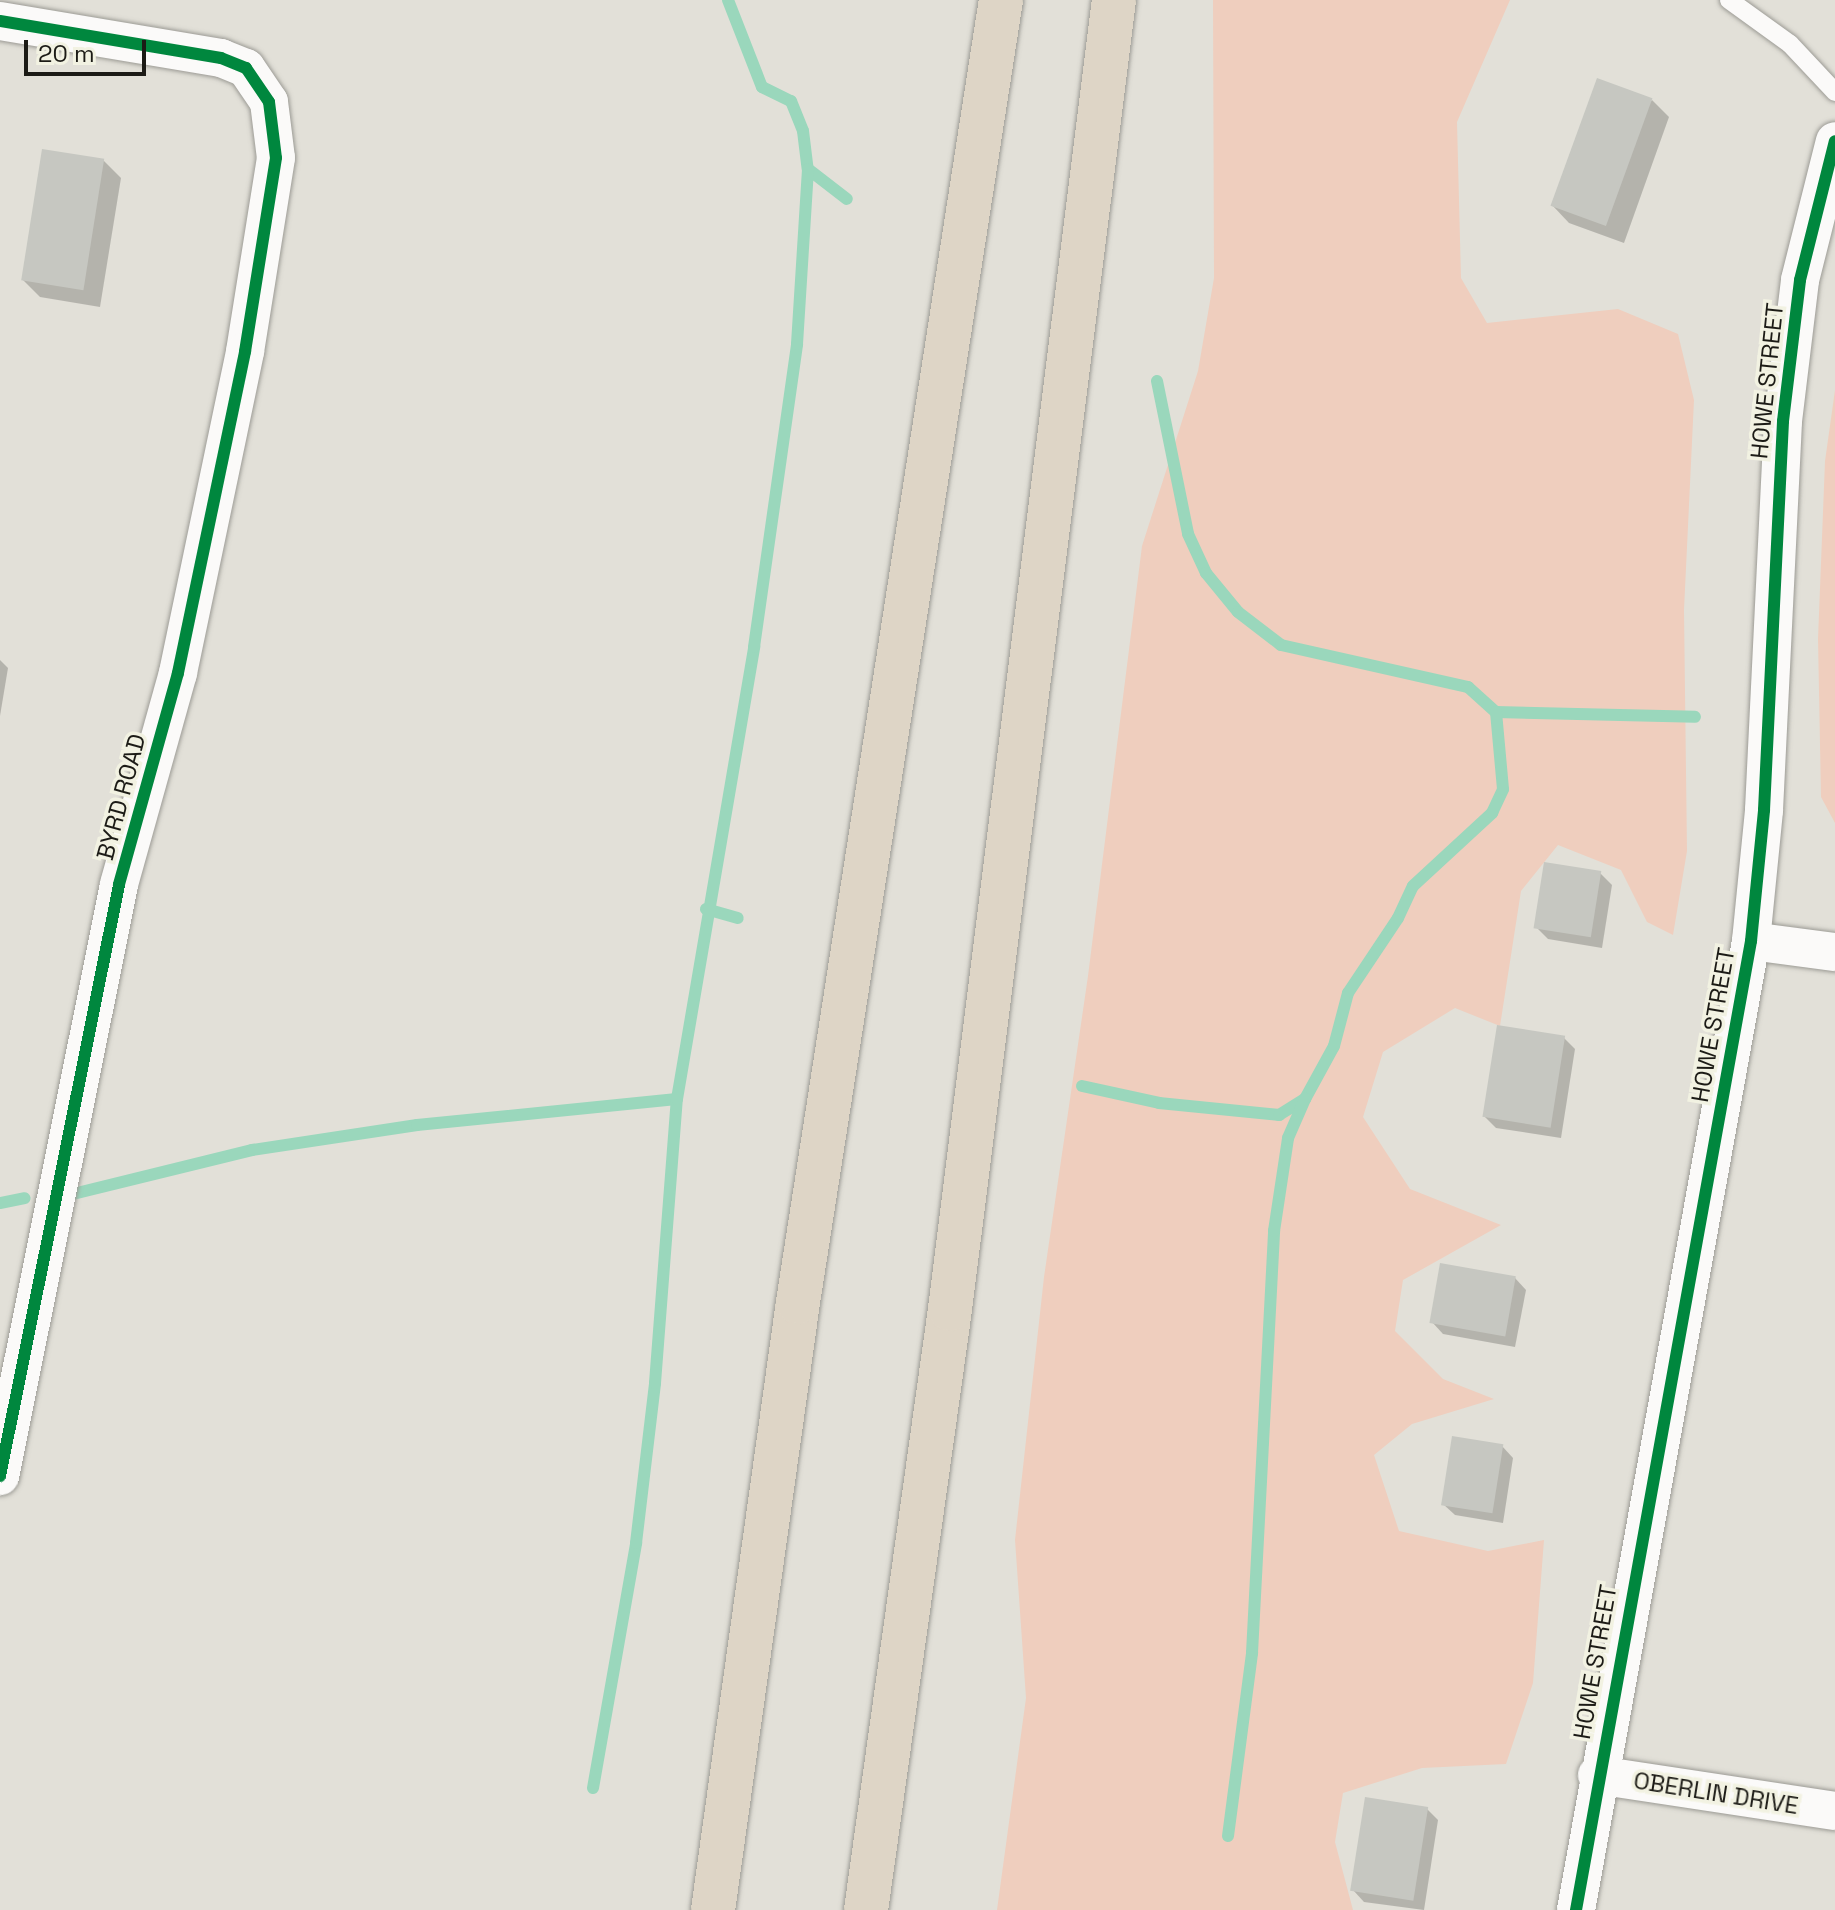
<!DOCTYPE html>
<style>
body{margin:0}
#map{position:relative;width:1835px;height:1910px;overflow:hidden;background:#e2e0d8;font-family:"Space Grotesk",sans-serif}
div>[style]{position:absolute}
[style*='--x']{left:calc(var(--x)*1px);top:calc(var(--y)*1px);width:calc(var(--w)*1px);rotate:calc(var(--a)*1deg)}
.green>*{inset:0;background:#efcebe}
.shadow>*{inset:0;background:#0003}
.stream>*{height:12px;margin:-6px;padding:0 6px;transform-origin:6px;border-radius:6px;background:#9ad7bc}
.building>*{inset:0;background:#c6c7c1;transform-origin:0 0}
.roads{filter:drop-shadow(0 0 2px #9c9b95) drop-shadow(0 0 2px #9c9b95)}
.service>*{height:18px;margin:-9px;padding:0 9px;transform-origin:9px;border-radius:9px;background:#fbfaf9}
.minor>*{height:38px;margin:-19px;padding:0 19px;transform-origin:19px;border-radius:19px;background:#fbfaf9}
.motorway>*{height:44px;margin:-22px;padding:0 22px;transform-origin:22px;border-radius:22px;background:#ded5c6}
.cycleway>*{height:12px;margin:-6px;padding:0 6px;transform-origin:6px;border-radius:6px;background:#00873e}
span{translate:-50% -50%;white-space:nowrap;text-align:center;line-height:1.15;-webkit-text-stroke:7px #f2f2e2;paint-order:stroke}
.street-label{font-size:24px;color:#1c1b16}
.scale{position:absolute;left:24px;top:40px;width:122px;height:36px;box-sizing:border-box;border:4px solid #1c1b16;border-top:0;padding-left:10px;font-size:24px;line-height:28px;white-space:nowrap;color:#1c1b16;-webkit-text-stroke:6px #f2f2e2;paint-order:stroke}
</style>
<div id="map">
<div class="green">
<i style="clip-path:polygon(1213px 0,1510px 0,1457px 122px,1461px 278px,1487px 323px,1618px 309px,1678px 334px,1694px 400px,1684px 610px,1687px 851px,1673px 935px,1647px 922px,1621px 870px,1558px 845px,1521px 891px,1500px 1026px,1455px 1008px,1383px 1052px,1363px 1117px,1410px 1189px,1501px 1225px,1403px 1280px,1395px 1331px,1443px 1379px,1494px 1399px,1412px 1424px,1374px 1455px,1399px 1531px,1488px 1551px,1544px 1540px,1533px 1683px,1506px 1764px,1422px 1768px,1343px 1793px,1335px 1842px,1353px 1910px,997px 1910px,1026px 1698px,1015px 1540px,1044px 1277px,1088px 976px,1142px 546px,1198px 371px,1214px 278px)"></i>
<i style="clip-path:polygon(1835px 390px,1835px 823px,1821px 797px,1818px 639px,1825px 461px)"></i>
</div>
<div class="shadow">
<i style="clip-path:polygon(1652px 100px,1669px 117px,1624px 243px,1569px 223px,1552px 205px)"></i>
<i style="clip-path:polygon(103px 160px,121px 178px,100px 307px,40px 297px,22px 279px)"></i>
<i style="clip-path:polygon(0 660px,8px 668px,0 716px)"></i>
<i style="clip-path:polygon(1600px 873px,1612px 885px,1602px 948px,1548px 939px,1536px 927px)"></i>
<i style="clip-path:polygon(1564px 1038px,1575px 1049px,1561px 1138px,1496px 1128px,1484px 1116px)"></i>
<i style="clip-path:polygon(1515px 1278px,1526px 1290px,1515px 1347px,1443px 1334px,1432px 1322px)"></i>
<i style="clip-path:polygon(1502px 1446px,1513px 1458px,1503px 1523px,1455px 1515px,1443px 1504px)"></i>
<i style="clip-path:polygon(1427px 1809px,1438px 1820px,1424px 1910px,1364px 1902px,1353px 1890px)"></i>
</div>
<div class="stream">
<i style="--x:728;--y:0;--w:93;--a:68.7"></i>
<i style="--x:762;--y:87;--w:32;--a:26"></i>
<i style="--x:791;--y:101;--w:32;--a:68"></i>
<i style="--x:803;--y:131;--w:38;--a:83"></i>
<i style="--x:808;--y:169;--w:49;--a:37.6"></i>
<i style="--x:1157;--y:381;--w:156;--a:78.5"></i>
<i style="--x:1188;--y:534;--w:43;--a:65.2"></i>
<i style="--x:1206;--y:573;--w:50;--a:50.6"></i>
<i style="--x:1238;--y:612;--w:54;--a:37.5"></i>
<i style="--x:1281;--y:645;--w:192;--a:12.7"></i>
<i style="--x:1468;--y:687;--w:38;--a:42"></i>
<i style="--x:1496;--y:712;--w:199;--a:1.4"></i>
<i style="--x:706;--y:909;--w:33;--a:16"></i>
<i style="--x:1082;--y:1086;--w:79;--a:12.4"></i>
<i style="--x:1159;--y:1103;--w:121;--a:5.7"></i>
<i style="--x:1279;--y:1115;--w:31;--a:-32"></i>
<i style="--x:1305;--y:1099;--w:60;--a:-61.3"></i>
<i style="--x:1334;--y:1046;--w:55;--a:-75.2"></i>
<i style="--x:1348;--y:993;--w:90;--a:-56.3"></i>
<i style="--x:1398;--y:918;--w:35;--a:-65"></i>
<i style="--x:1413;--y:886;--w:108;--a:-42.7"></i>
<i style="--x:1492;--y:813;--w:26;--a:-65"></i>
<i style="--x:1503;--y:789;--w:77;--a:-95.2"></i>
<i style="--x:73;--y:1194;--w:184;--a:-13.8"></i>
<i style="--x:252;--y:1150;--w:167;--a:-8.6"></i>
<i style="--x:417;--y:1125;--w:261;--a:-5.7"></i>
<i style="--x:0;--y:1203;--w:25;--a:-11"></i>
<i style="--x:593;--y:1788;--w:249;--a:-80"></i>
<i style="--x:636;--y:1543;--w:161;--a:-83.2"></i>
<i style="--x:655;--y:1383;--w:285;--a:-85.6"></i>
<i style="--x:677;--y:1099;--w:459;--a:-80.3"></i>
<i style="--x:754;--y:647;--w:306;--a:-81.9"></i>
<i style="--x:797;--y:344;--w:175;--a:-86.4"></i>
<i style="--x:1228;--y:1836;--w:185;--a:-82.5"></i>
<i style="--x:1252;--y:1653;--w:423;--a:-87"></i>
<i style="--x:1274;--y:1231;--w:94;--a:-81.4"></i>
<i style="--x:1288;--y:1138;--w:43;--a:-66.4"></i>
</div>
<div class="building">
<i style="left:1597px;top:78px;width:59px;height:136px;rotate:20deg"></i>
<i style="left:42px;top:149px;width:63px;height:133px;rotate:9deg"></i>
<i style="left:1544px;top:862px;width:58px;height:67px;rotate:9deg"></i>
<i style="left:1497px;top:1025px;width:69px;height:93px;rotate:9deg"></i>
<i style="left:1440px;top:1263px;width:77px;height:61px;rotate:10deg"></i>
<i style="left:1452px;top:1436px;width:52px;height:70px;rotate:9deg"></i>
<i style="left:1365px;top:1797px;width:64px;height:95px;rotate:9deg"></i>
</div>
<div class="roads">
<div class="service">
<i style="--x:1729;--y:0;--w:75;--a:35.8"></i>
<i style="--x:1790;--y:44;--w:66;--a:46.8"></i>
</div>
<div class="minor">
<i style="--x:0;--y:21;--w:224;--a:9.5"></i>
<i style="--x:221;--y:58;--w:27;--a:22"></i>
<i style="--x:246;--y:68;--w:41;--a:55.9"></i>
<i style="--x:269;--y:102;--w:56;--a:82.9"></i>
<i style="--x:276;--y:158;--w:196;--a:99.1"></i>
<i style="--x:245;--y:352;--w:328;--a:101.8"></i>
<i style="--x:178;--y:673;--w:220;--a:105.6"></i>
<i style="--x:119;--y:885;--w:603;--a:101.38"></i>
<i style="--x:1751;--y:941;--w:85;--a:7.5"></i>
<i style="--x:1597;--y:1775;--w:241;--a:8.6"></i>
<i style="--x:1576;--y:1910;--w:985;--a:-79.76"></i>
<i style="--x:1751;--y:941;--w:132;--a:-84.3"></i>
<i style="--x:1764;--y:810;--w:389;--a:-87.2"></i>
<i style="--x:1783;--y:421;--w:142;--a:-83.1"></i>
<i style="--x:1800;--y:280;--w:143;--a:-75.9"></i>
</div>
<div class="motorway">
<i style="--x:713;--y:1910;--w:614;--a:-82.04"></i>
<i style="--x:798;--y:1302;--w:1318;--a:-81.14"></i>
<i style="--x:866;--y:1910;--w:607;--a:-82.04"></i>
<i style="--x:950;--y:1309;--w:1319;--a:-82.86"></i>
</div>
</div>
<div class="cycleway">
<i style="--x:0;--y:21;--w:224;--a:9.5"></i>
<i style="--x:221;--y:58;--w:27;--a:22"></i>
<i style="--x:246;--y:68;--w:41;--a:55.9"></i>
<i style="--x:269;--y:102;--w:56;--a:82.9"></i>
<i style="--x:276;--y:158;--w:196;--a:99.1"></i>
<i style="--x:245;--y:352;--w:328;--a:101.8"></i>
<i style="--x:178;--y:673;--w:220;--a:105.6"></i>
<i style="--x:119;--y:885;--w:603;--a:101.38"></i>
<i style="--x:1576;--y:1910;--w:985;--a:-79.76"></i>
<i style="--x:1751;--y:941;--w:132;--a:-84.3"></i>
<i style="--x:1764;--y:810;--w:389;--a:-87.2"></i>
<i style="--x:1783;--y:421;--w:142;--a:-83.1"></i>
<i style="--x:1800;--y:280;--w:143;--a:-75.9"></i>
</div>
<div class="street-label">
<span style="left:1767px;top:381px;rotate:-84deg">HOWE STREET</span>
<span style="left:121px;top:797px;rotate:-75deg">BYRD ROAD</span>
<span style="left:1713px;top:1025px;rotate:-80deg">HOWE STREET</span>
<span style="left:1595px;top:1662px;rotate:-80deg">HOWE STREET</span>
<span style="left:1716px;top:1793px;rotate:9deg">OBERLIN DRIVE</span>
</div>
<div class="scale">20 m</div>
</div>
